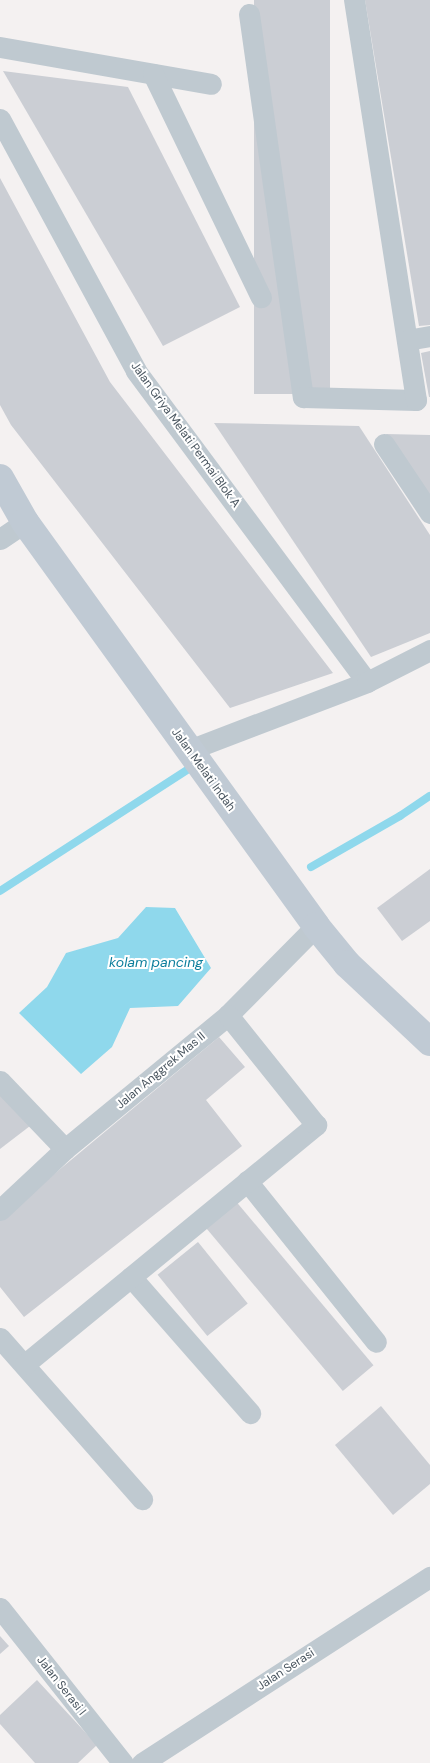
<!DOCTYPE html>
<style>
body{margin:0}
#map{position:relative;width:430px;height:1763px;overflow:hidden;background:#f4f1f1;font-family:"DM Sans",sans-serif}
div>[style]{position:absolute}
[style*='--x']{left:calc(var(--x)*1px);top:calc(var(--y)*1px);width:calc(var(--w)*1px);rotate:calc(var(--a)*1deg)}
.water>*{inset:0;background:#8fd8ec}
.stream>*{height:8px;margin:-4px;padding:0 4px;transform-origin:4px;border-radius:4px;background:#8fd8ec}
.building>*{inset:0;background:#cbced4;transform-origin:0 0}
.minor>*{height:21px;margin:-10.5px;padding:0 10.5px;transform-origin:10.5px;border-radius:10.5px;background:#bfc9d0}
.secondary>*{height:28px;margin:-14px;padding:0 14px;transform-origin:14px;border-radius:14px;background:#c0cad4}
span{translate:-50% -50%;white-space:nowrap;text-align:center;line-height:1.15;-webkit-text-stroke:4px #fff;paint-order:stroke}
.street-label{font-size:12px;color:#49555f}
.water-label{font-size:14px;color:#0e7f9d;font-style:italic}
</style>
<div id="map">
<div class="water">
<i style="clip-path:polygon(146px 907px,175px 908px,211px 968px,178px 1006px,130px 1008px,112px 1047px,81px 1074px,19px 1013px,47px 987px,66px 953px,118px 938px)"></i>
</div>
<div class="stream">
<i style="--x:311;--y:867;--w:103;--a:-29.8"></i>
<i style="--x:400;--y:816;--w:36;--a:-34"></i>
<i style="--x:0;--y:891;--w:223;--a:-32.9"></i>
</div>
<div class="building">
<i style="left:254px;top:0;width:76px;height:394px"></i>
<i style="clip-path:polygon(365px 0,430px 0,430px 325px,419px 326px)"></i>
<i style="clip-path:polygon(3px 71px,128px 87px,240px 307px,163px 346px)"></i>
<i style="clip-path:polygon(0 178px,110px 382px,333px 673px,230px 708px,11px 425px,0 405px)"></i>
<i style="clip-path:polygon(430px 351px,430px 397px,429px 397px,421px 353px)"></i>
<i style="clip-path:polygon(214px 423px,359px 426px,430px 535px,430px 633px,371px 657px)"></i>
<i style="clip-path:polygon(386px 434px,430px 435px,430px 499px)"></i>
<i style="clip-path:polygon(430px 869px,430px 921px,402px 941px,377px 908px)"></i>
<i style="clip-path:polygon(219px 1037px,245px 1067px,206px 1100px,242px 1146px,24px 1317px,0 1287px,0 1219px)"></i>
<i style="clip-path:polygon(0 1087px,30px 1126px,0 1149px)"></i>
<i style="left:234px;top:1199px;width:217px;height:40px;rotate:50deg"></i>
<i style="left:198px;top:1242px;width:79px;height:52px;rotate:51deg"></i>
<i style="clip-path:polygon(381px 1406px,430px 1465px,430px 1484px,393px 1515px,335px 1445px)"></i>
<i style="clip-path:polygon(0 1636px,9px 1646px,0 1654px)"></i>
<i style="clip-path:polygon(37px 1680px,97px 1745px,78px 1763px,35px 1763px,0 1724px,0 1715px)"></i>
</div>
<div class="minor">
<i style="--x:249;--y:14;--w:387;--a:82"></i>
<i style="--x:303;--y:397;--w:113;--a:1.5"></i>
<i style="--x:416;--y:400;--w:405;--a:-98.8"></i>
<i style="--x:0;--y:47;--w:214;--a:9.9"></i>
<i style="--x:153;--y:74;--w:248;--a:64.2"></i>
<i style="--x:0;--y:119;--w:286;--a:61.6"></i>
<i style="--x:136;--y:371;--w:387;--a:53.4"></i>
<i style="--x:407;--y:340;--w:23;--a:-10"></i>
<i style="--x:384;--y:444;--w:83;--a:56.3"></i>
<i style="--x:0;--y:539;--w:30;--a:-34"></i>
<i style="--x:189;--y:750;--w:191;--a:-20.9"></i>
<i style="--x:367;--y:682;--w:71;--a:-26.9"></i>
<i style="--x:0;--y:1081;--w:94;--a:46.3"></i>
<i style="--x:247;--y:1181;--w:206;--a:51.3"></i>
<i style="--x:0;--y:1210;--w:89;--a:-43.2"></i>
<i style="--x:65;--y:1149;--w:211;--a:-39.4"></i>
<i style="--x:228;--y:1015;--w:125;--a:-45.3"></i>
<i style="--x:131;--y:1277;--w:181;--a:48.8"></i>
<i style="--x:0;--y:1338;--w:215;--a:48.6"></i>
<i style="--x:25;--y:1364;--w:377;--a:-39.4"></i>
<i style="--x:316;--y:1125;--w:141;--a:-128.7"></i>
<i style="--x:0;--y:1608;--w:198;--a:51.6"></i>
<i style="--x:142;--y:1763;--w:343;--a:-32.9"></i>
</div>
<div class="secondary">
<i style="--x:0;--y:478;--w:51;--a:60.4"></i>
<i style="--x:25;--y:522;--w:498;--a:54.2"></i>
<i style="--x:316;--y:926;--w:49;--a:50.8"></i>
<i style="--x:347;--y:964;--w:114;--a:43.2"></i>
</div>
<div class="street-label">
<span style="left:185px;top:435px;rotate:54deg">Jalan Griya Melati Permai Blok A</span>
<span style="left:203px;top:770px;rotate:54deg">Jalan Melati Indah</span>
<span style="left:161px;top:1071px;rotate:-40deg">Jalan Anggrek Mas II</span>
<span style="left:286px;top:1670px;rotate:-33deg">Jalan Serasi</span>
<span style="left:61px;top:1686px;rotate:52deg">Jalan Serasi I</span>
</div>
<div class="water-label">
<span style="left:156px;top:962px">kolam pancing</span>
</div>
</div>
